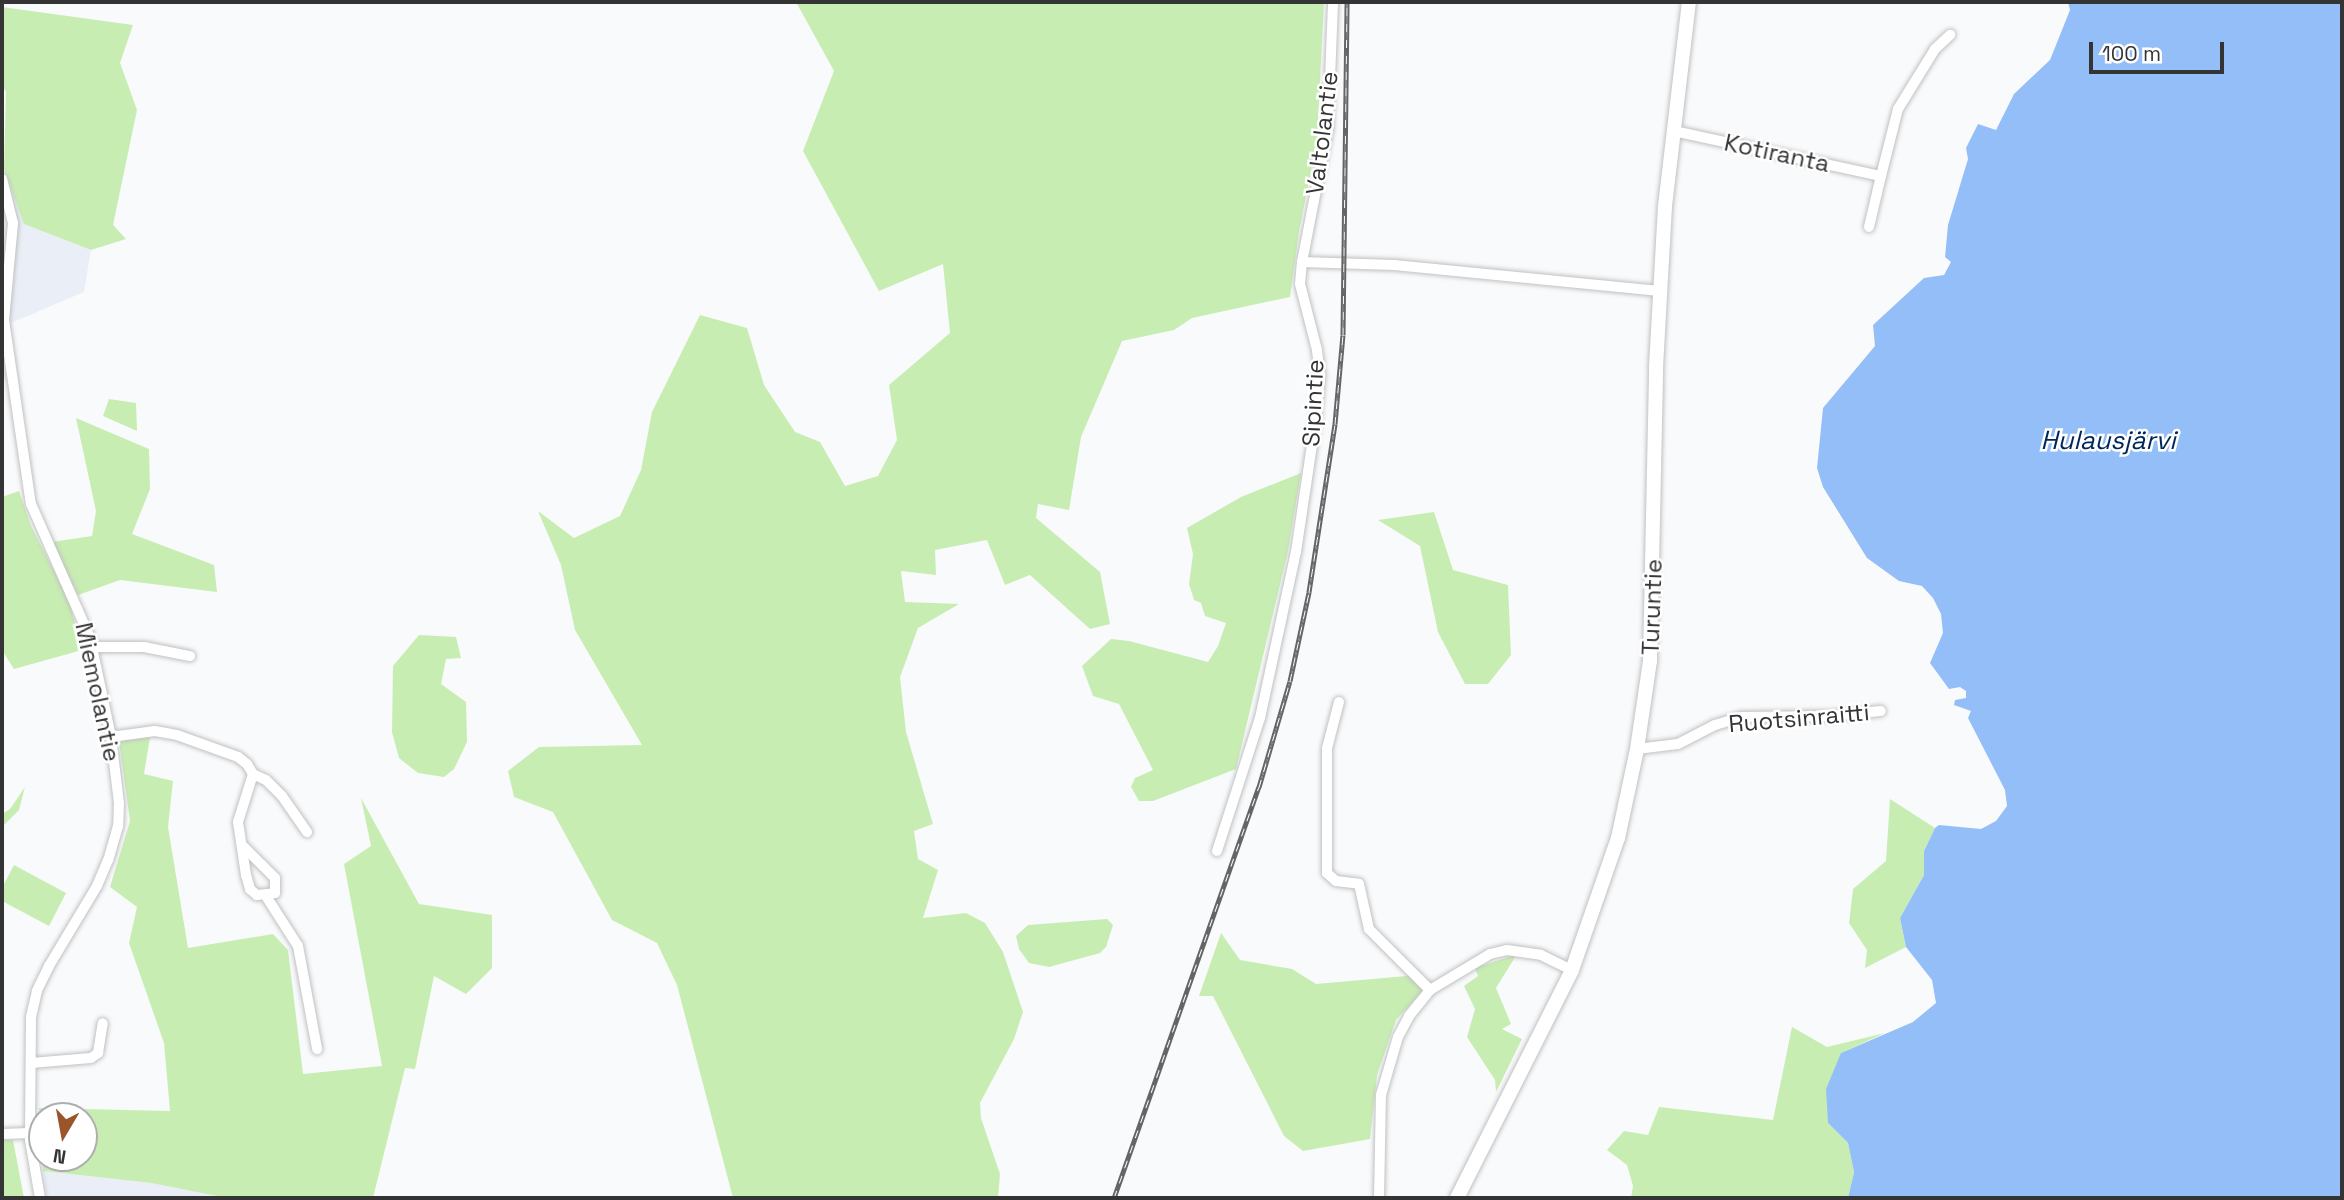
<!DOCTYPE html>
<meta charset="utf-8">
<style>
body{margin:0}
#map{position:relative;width:2344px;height:1200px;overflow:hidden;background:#f9fafc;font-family:"Space Grotesk",sans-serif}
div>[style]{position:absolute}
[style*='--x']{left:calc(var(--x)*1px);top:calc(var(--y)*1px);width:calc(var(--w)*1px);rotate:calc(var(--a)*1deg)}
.built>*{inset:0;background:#eaeff7}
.green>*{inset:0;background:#c8edb2}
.water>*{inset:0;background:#94bef8}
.roads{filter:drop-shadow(0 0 2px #c0c1c2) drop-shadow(0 0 2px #c0c1c2)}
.minor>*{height:10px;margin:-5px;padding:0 5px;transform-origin:5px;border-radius:5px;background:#fff}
.secondary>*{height:14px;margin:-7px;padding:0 7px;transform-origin:7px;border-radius:7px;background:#fff}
.rail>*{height:5px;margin-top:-2.5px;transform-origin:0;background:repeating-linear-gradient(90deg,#fff 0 8px,#656566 0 16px);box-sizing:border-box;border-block:2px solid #656566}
span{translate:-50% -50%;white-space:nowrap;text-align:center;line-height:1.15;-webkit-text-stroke:5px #fff;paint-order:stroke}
.street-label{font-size:24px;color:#343435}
.water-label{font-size:26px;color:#002759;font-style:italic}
.frame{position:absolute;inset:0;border:4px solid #343435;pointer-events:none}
.north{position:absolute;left:28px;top:1102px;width:70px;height:70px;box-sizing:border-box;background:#fff;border:2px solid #aeaeae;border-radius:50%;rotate:190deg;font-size:19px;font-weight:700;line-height:28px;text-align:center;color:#343435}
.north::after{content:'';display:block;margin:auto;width:24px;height:32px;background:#9b552b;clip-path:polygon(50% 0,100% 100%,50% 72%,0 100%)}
.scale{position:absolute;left:2089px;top:42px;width:135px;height:32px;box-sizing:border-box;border:4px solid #343435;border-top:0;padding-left:9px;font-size:21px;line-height:24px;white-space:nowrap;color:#343435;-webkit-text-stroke:5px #fff;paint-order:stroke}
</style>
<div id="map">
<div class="built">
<i style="clip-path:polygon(2px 169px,4px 169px,25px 224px,91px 250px,84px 292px,11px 323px,15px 382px,2px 380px)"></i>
<i style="clip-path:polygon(43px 1171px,151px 1183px,227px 1198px,47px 1198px)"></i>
</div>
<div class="green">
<i style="clip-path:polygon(796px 2px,1324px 2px,1317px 140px,1299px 232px,1290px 297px,1192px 318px,1174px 330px,1122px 341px,1081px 437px,1069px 510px,1038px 504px,1036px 518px,1100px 572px,1110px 624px,1090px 629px,1030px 575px,1005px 585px,987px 540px,935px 550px,936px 575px,901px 571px,905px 602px,959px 604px,918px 628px,900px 677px,906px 732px,933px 824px,914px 831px,918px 859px,938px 870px,923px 918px,966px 913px,985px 923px,1003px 952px,1023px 1012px,1014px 1039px,980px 1103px,981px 1118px,1000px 1174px,998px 1198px,733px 1198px,677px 985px,657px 943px,612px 920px,553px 812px,514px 797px,508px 771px,539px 747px,642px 745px,575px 630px,561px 565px,538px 511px,574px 538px,620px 516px,641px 470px,652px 412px,700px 315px,747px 328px,764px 385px,795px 432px,820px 442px,845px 486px,878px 476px,897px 440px,889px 385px,950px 333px,943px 264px,879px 291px,803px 151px,834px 71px)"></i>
<i style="clip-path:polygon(2px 7px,133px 25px,120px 63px,137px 110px,113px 225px,126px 239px,91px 250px,24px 224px,4px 169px,6px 92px,2px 85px)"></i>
<i style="clip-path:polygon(109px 399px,136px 403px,137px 431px,103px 416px)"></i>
<i style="clip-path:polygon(76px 418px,149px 449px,150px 489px,132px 534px,214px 565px,217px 592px,120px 580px,78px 595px,52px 542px,92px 536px,96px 511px)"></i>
<i style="clip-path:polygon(1301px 473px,1288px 551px,1236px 769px,1153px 801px,1139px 801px,1131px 787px,1135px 778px,1153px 770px,1119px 704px,1093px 696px,1082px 666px,1111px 639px,1129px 641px,1208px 662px,1218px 646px,1226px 623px,1205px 616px,1201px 603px,1194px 600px,1189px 584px,1193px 554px,1187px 528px,1241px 497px)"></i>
<i style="clip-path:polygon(19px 491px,31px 526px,69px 600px,82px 650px,14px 669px,2px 650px,2px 497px)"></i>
<i style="clip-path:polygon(1434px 512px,1453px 570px,1508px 585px,1511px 655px,1488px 684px,1465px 684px,1438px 632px,1420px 546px,1378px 520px)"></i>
<i style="clip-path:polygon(419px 635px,456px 637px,461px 658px,446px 659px,441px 684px,466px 702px,467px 742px,454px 769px,444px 777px,418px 773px,399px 758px,392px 732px,393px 666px)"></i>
<i style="clip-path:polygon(evenodd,150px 737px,144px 774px,173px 781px,168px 827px,188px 948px,273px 934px,288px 950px,303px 1074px,382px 1066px,344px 864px,371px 846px,361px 798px,419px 904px,492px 915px,492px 968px,466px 994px,434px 976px,415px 1069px,405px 1068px,373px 1198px,227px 1198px,151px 1183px,43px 1171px,39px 1108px,170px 1111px,164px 1043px,129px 943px,137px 907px,110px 887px,130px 821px,119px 741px,150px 737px,42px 1116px,84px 1116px,84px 1158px,42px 1158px,42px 1116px)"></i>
<i style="clip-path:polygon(25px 787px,19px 810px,2px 827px,2px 814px,10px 809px)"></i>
<i style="clip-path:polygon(1890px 799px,1935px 828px,1924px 851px,1924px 875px,1900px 918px,1906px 947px,1865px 968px,1867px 950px,1849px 923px,1853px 889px,1886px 861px)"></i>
<i style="clip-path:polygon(14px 865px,66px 893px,49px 926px,2px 901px,2px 888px)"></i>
<i style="clip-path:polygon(1107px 919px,1113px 925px,1106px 947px,1100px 953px,1049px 967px,1029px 963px,1019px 949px,1016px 936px,1028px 925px)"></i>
<i style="clip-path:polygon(1221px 933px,1240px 960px,1292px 969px,1316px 984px,1418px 975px,1430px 983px,1396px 1020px,1377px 1075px,1370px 1139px,1303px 1151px,1284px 1136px,1213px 996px,1199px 996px)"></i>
<i style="clip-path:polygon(1517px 954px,1496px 988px,1511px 1024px,1502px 1029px,1522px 1039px,1496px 1092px,1495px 1080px,1467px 1037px,1475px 1009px,1464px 986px,1478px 976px,1475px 968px)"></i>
<i style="clip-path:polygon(1792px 1027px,1827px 1047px,1885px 1033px,1841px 1053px,1828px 1123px,1848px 1143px,1854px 1172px,1848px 1198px,1631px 1198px,1633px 1186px,1627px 1165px,1607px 1150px,1624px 1131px,1648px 1135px,1659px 1107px,1773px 1120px)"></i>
<i style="clip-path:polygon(2px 1140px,13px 1140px,24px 1198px,2px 1198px)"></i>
</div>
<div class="water">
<i style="clip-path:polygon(2068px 2px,2342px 2px,2342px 1198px,1848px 1198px,1854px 1172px,1848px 1143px,1828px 1123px,1826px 1089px,1841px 1053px,1913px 1022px,1936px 1003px,1932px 980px,1906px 947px,1900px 918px,1924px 875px,1924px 851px,1935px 828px,1939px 825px,1981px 829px,1996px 821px,2007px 806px,2005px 790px,1968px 718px,1971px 711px,1954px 705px,1955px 700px,1966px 698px,1966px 691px,1960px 687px,1949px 689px,1930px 663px,1943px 633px,1941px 614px,1933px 598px,1922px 586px,1899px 581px,1867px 558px,1823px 487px,1817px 468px,1823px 408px,1875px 346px,1873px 325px,1924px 278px,1944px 275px,1951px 262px,1945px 257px,1948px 225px,1968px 159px,1966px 148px,1978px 124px,1996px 130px,2014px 94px,2050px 60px,2070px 10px)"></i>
</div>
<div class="roads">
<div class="minor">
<i style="--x:1674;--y:131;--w:212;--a:12.3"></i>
<i style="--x:1881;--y:176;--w:69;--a:-75.8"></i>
<i style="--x:1898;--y:109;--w:70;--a:-58.3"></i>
<i style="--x:1935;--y:49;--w:21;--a:-43"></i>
<i style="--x:2;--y:179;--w:45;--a:76"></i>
<i style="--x:13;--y:223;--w:97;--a:95.3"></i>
<i style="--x:4;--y:320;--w:186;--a:81.7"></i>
<i style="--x:31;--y:504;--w:146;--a:66.2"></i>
<i style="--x:90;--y:638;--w:101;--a:78"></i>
<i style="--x:111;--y:737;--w:66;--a:83.1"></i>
<i style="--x:119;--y:803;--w:23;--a:92"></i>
<i style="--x:118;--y:826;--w:35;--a:106"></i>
<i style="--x:108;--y:860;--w:28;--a:113"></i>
<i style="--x:97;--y:886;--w:93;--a:121"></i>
<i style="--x:49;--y:966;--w:28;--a:116"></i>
<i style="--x:37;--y:991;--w:27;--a:103"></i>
<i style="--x:31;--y:1017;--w:123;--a:90.5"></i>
<i style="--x:30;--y:1140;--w:59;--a:80.2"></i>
<i style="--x:1869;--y:227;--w:52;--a:-76.8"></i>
<i style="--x:1302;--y:262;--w:136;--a:-79"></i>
<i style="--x:1328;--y:128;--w:126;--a:-87.7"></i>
<i style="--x:92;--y:647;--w:52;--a:0"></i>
<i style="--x:144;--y:647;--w:47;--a:11.1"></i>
<i style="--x:1339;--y:702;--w:48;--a:104.6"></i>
<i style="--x:1327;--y:748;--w:125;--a:90"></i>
<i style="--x:1327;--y:873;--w:12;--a:42"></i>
<i style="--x:1336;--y:881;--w:23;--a:7"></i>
<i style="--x:1359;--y:884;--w:46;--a:77.5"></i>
<i style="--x:1369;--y:929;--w:86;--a:45"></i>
<i style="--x:111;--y:737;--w:44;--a:-7.8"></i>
<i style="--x:155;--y:731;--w:22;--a:10"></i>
<i style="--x:177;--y:735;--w:65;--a:19.8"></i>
<i style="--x:238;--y:757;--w:11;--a:38"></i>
<i style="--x:247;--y:764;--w:12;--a:59"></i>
<i style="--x:253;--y:774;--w:50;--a:107.4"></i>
<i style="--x:238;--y:822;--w:54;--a:81.4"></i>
<i style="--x:246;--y:875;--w:15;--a:74"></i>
<i style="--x:250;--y:889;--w:9;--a:41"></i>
<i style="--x:257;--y:895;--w:18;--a:-6"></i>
<i style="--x:275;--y:893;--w:15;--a:-90"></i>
<i style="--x:275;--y:878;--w:45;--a:-135"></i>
<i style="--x:1637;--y:749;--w:41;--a:-7"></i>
<i style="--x:1678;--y:744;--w:42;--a:-27.2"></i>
<i style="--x:1715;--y:725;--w:27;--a:-17"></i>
<i style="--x:1741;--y:717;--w:89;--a:-0.6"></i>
<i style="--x:1830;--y:716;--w:51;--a:-5.6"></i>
<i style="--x:253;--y:774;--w:14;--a:25"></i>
<i style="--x:266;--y:780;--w:23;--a:45"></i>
<i style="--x:282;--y:796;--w:44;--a:55.2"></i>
<i style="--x:1217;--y:851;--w:140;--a:-72.1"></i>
<i style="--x:1260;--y:718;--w:170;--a:-77.8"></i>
<i style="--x:1296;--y:552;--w:135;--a:-81.5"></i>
<i style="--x:1316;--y:418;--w:43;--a:-84.7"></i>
<i style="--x:1320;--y:375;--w:25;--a:-97"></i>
<i style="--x:1317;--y:350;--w:68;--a:-104.4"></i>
<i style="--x:1300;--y:284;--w:22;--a:-85"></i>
<i style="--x:1302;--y:262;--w:92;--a:1.9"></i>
<i style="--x:1394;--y:265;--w:267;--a:5.6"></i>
<i style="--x:266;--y:896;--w:59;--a:57.4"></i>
<i style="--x:298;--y:946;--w:105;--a:79.5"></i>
<i style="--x:31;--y:1063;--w:60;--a:-4.8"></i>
<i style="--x:91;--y:1058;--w:9;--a:-36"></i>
<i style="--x:98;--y:1053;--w:30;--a:-81"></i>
<i style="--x:2;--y:1134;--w:28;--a:-2"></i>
<i style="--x:1379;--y:1198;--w:103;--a:-88.9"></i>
<i style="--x:1381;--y:1095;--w:60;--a:-73.7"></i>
<i style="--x:1398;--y:1037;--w:24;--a:-62"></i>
<i style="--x:1409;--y:1016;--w:33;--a:-51"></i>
<i style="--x:1430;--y:990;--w:70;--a:-31"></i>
<i style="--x:1490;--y:954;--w:17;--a:-13"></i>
<i style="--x:1507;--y:950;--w:34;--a:8"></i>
<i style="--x:1541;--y:955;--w:34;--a:26"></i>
</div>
<div class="secondary">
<i style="--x:1457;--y:1198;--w:255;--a:-63.2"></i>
<i style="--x:1572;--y:970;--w:140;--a:-70.8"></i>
<i style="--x:1618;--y:838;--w:91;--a:-77.9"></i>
<i style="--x:1637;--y:749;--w:89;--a:-81.6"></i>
<i style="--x:1650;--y:661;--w:294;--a:-88.8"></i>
<i style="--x:1656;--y:367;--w:161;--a:-86.8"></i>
<i style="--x:1665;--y:206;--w:205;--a:-83.3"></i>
</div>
</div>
<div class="rail">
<i style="--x:1114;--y:1198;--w:436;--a:-70.6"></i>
<i style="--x:1259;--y:787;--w:110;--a:-73.7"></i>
<i style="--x:1290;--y:681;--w:91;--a:-77.9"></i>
<i style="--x:1309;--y:592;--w:170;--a:-81.2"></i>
<i style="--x:1335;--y:424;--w:89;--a:-84.9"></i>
<i style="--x:1343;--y:335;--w:333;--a:-89.3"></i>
</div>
<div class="street-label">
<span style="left:1322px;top:133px;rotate:-83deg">Valtolantie</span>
<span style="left:1777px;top:153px;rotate:12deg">Kotiranta</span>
<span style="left:1313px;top:403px;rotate:-87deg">Sipintie</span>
<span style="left:1652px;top:607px;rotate:-88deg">Turuntie</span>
<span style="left:98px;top:692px;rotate:78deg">Miemolantie</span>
<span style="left:1799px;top:718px;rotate:-5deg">Ruotsinraitti</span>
</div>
<div class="water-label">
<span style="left:2108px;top:441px">Hulausjärvi</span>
</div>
<div class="frame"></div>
<div class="north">N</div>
<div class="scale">100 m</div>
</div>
